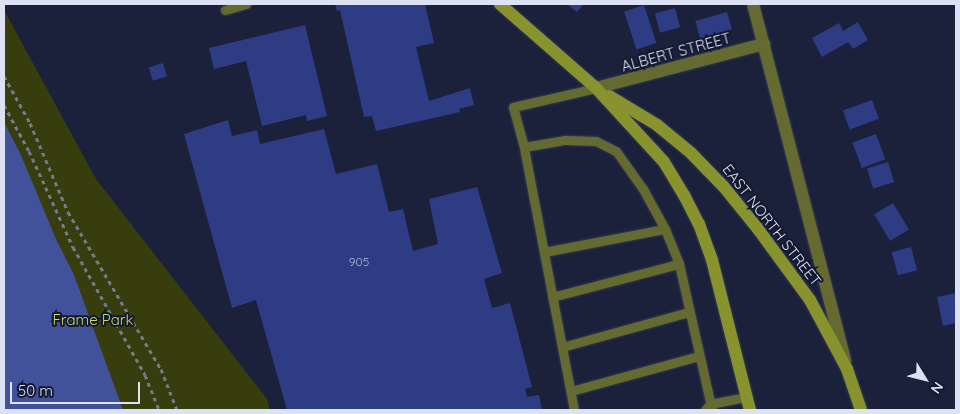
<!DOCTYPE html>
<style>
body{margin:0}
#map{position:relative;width:960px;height:414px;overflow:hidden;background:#1b213a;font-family:Quicksand,sans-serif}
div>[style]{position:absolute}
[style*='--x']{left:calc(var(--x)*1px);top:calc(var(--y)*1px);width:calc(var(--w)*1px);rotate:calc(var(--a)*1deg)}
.green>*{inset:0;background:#383d0d}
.water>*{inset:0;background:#41529b}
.building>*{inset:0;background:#2e3c83;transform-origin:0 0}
.path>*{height:3px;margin-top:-1.5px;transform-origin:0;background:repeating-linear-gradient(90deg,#747a8f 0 4px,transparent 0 8px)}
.roads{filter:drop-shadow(0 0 1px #363c54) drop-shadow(0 0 1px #363c54)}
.service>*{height:9px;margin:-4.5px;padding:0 4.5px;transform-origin:4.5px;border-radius:4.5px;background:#646a30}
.minor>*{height:12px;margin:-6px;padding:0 6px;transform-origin:6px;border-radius:6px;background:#646a30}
.tertiary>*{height:12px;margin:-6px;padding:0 6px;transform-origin:6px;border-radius:6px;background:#646a30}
.secondary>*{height:12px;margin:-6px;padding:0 6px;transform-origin:6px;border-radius:6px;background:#88932e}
span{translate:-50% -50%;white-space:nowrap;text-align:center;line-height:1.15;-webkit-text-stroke:4px #121830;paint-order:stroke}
.number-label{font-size:12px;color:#b0b8d7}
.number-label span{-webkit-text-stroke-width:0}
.street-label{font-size:15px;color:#dce2f3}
.park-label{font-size:15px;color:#d1df61}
.frame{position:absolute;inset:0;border:5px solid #dce2f3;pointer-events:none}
.north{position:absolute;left:900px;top:354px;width:50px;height:50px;-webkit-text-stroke:4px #121830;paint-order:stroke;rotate:126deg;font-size:14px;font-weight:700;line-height:20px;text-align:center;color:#dce2f3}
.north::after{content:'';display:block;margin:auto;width:18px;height:22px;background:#dce2f3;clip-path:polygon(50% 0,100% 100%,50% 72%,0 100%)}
.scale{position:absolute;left:10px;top:382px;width:130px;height:22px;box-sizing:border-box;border:2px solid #dce2f3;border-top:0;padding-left:6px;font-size:15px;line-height:18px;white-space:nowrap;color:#dce2f3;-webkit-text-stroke:4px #121830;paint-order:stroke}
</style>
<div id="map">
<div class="green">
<i style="clip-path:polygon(4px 10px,96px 179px,267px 399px,270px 410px,4px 410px)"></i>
</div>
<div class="water">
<i style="clip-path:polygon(4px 122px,20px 153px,56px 239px,74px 275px,123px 410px,4px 410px)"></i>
</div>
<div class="building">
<i style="clip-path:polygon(335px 4px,425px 4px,434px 43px,416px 47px,429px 101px,470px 88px,474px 105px,459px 109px,460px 112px,376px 131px,372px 116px,364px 117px,340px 10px,337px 11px)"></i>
<i style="clip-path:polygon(567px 4px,584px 4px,577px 12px)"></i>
<i style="left:644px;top:5px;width:40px;height:21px;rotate:72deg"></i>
<i style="left:675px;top:8px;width:20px;height:21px;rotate:75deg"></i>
<i style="left:727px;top:12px;width:18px;height:33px;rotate:74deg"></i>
<i style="clip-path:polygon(858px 22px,868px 40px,853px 49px,848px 42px,822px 57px,812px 38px,839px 23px,843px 31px)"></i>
<i style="clip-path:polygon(305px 25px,327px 116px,307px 121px,306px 115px,262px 126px,246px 61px,214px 69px,209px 48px)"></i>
<i style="left:163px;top:63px;width:14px;height:15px;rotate:73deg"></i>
<i style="left:872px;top:100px;width:20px;height:31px;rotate:70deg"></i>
<i style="clip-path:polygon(228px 120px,232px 136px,257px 130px,260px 144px,324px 129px,336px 174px,377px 164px,389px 212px,403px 209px,413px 251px,438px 244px,429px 199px,477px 187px,502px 273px,484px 279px,492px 308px,510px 303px,532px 387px,525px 389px,527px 397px,539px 395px,542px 410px,287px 410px,256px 300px,232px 308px,184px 134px)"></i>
<i style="left:876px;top:134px;width:27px;height:25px;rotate:70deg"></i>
<i style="left:888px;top:162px;width:21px;height:22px;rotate:73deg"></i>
<i style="left:893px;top:203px;width:31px;height:22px;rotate:59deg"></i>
<i style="left:911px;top:247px;width:24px;height:20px;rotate:75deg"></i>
<i style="clip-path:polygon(956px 293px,956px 323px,943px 326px,937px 297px)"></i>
</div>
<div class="path">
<i style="--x:4;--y:76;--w:54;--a:61"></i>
<i style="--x:30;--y:123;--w:97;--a:66.9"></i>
<i style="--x:68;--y:212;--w:182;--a:59.4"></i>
<i style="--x:161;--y:369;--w:44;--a:68.7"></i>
<i style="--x:4;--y:105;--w:52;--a:61.5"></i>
<i style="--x:29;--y:151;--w:106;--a:65.4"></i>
<i style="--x:73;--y:247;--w:147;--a:60.6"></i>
<i style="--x:145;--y:375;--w:38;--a:68"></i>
</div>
<div class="roads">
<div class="service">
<i style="--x:225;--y:10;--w:22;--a:-16"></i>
<i style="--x:524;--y:147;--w:42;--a:-9.7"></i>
<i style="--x:565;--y:140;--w:31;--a:2"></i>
<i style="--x:596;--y:141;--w:22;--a:27"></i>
<i style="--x:616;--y:151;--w:47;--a:54.6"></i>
<i style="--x:643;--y:189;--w:46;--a:61.2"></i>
<i style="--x:665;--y:229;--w:38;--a:68"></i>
<i style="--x:679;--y:264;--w:150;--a:77.3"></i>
<i style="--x:544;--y:252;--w:123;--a:-10.8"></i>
<i style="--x:552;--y:297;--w:131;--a:-14.6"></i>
<i style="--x:562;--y:347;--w:132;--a:-15.4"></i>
<i style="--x:571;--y:391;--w:133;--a:-15.3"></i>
<i style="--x:574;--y:410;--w:268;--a:-100.8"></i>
<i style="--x:524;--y:147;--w:41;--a:-105.4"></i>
<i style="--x:513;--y:107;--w:85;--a:-12.9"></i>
<i style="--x:705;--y:410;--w:8;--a:-50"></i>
<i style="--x:710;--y:404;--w:37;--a:-11"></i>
</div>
<div class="minor">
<i style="--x:596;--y:88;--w:174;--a:-14.7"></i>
</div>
<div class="tertiary">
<i style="--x:753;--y:4;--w:368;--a:75.5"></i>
</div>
<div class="secondary">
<i style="--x:500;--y:4;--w:128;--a:41.2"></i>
<i style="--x:596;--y:88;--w:100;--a:47.4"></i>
<i style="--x:664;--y:162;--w:39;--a:59"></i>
<i style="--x:684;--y:195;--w:33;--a:63"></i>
<i style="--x:699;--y:224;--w:38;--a:70"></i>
<i style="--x:712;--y:260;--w:155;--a:75.8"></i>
<i style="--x:609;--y:96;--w:56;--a:31.1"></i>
<i style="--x:657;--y:125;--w:44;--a:39.5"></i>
<i style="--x:691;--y:153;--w:47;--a:45.9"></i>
<i style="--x:724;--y:187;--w:54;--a:51"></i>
<i style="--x:758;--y:229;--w:88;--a:53.8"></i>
<i style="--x:810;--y:300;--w:78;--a:61.8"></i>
<i style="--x:847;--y:369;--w:43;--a:71.1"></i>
</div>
</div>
<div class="number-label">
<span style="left:359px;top:262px">905</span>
</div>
<div class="street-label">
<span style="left:676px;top:52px;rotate:-15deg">ALBERT STREET</span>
<span style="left:772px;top:225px;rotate:52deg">EAST NORTH STREET</span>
</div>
<div class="park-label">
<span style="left:93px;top:320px">Frame Park</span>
</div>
<div class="frame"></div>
<div class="north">N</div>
<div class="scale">50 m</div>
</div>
